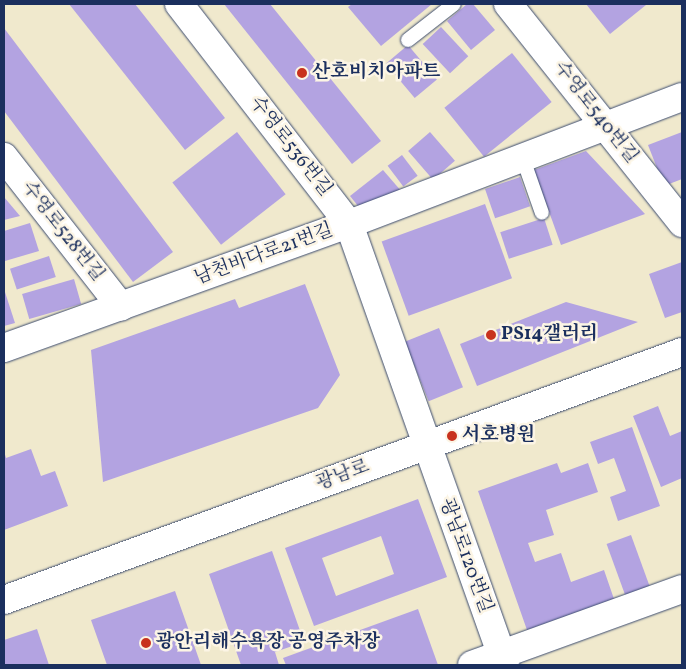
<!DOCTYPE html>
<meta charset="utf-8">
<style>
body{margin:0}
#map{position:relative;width:686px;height:669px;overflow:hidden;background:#f0e9cd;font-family:Vollkorn,"Noto Serif KR",serif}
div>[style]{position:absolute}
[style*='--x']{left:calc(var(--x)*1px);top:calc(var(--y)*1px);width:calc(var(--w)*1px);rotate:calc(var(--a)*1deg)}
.building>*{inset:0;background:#b3a3e1;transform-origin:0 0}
.roads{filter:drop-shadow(0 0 1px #3b4b6f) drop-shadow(0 0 1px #3b4b6f)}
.lane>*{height:14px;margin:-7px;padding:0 7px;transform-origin:7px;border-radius:7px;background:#fff}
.street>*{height:28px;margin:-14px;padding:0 14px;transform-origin:14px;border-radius:14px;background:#fff}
.secondary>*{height:28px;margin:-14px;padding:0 14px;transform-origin:14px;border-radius:14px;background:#fff}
.dots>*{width:14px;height:14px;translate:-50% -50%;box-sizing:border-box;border:2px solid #fcf5e5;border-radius:50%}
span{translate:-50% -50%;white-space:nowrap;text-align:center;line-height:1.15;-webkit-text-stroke:5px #fcf5e5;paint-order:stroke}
.poi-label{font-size:19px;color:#1b2f5e;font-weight:700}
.left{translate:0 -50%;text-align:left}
.street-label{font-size:19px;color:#1b2f5e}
.frame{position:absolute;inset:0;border:5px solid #1b2f5e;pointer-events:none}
</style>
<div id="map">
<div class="building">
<i style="clip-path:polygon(69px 4px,135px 4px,225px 118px,185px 150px)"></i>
<i style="clip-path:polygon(224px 4px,270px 4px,381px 141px,352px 164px)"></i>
<i style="clip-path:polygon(352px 4px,432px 4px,381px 46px,348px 7px)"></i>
<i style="clip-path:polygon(467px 4px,473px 4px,495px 30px,471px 50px,447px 21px)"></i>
<i style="clip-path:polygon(586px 4px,645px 4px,646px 5px,610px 34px)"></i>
<i style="left:441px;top:27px;width:40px;height:25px;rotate:47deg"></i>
<i style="clip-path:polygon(4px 28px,173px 252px,133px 282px,4px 111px)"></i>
<i style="left:408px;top:45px;width:45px;height:29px;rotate:50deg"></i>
<i style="left:512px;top:53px;width:63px;height:87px;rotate:51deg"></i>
<i style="left:237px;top:132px;width:79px;height:82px;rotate:52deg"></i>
<i style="left:430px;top:132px;width:38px;height:29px;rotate:49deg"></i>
<i style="clip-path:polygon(682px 132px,682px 179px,664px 186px,648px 145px)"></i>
<i style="clip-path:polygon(586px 151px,645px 214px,561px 245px,534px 170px)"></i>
<i style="left:402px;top:155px;width:26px;height:18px;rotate:53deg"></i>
<i style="clip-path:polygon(383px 170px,402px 192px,358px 206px,350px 196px)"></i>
<i style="left:520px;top:177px;width:31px;height:37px;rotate:71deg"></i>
<i style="clip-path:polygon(4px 197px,20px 216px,4px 220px)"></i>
<i style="left:485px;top:204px;width:79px;height:110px;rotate:70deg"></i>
<i style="left:544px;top:218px;width:28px;height:46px;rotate:72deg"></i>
<i style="clip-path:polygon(30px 223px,39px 251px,5px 261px,4px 231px)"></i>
<i style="left:49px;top:256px;width:22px;height:41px;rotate:72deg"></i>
<i style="clip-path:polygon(682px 262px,682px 312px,665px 318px,649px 274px)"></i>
<i style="left:74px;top:279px;width:26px;height:54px;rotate:74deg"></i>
<i style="clip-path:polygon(305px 284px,340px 375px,318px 408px,103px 482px,91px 350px,235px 299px,239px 308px)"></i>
<i style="clip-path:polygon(4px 289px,15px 323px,4px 326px)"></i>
<i style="clip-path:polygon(566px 302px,638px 322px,477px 386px,460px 344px)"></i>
<i style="left:439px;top:328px;width:64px;height:37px;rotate:68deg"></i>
<i style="clip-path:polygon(658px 406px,670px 436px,682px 431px,682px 478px,661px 487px,633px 416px)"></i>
<i style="clip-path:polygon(632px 427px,660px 506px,618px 521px,610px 497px,626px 491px,614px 458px,598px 464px,590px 442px)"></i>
<i style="clip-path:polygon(31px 449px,41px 476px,55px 471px,68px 506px,4px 530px,4px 451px,6px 458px)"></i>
<i style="clip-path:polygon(557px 463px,561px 473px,588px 463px,598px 492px,546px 510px,554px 535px,528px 543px,535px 562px,561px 553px,571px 582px,604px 570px,614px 599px,527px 630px,478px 491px)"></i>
<i style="clip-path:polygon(evenodd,418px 499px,447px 577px,314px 626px,285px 548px,418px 499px,381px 536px,394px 574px,336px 596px,322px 558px,381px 536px)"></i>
<i style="left:631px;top:535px;width:58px;height:26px;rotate:70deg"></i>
<i style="clip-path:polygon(272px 551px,304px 642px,275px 652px,279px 665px,241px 665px,209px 574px)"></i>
<i style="clip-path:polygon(175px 591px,201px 665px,107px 665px,91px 620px)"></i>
<i style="clip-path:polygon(418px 609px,438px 665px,286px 665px,283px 658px)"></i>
<i style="clip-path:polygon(37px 629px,49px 665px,4px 665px,4px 640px)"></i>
</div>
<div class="roads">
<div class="lane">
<i style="--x:408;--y:40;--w:58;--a:-38"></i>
<i style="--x:522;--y:156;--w:60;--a:70.7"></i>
</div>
<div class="street">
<i style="--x:179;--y:4;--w:278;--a:52.3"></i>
<i style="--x:349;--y:224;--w:468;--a:70.5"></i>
<i style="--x:508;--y:4;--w:280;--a:51.5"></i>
<i style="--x:4;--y:157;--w:190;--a:52"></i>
<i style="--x:4;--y:348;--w:367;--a:-19.8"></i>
<i style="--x:349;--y:224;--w:356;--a:-20.9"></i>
<i style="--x:472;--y:665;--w:223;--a:-19.9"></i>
</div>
<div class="secondary">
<i style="--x:4;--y:600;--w:722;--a:-20.09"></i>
</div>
</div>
<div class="dots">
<i style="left:302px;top:73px;background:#c8321e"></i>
<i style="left:491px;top:335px;background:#c8321e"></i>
<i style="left:452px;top:436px;background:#c8321e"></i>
<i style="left:146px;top:643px;background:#c8321e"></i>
</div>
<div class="poi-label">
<span class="left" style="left:312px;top:73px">산호비치아파트</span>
<span class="left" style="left:501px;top:335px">PS14갤러리</span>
<span class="left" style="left:462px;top:436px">서호병원</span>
<span class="left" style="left:156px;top:643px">광안리해수욕장 공영주차장</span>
</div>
<div class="street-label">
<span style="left:595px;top:113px;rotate:52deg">수영로540번길</span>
<span style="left:290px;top:147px;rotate:52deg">수영로536번길</span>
<span style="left:62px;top:232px;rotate:52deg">수영로528번길</span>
<span style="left:264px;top:255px;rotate:-20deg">남천바다로21번길</span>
<span style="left:343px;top:476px;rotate:-20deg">광남로</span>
<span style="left:465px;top:556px;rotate:70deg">광남로120번길</span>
</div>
<div class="frame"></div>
</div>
